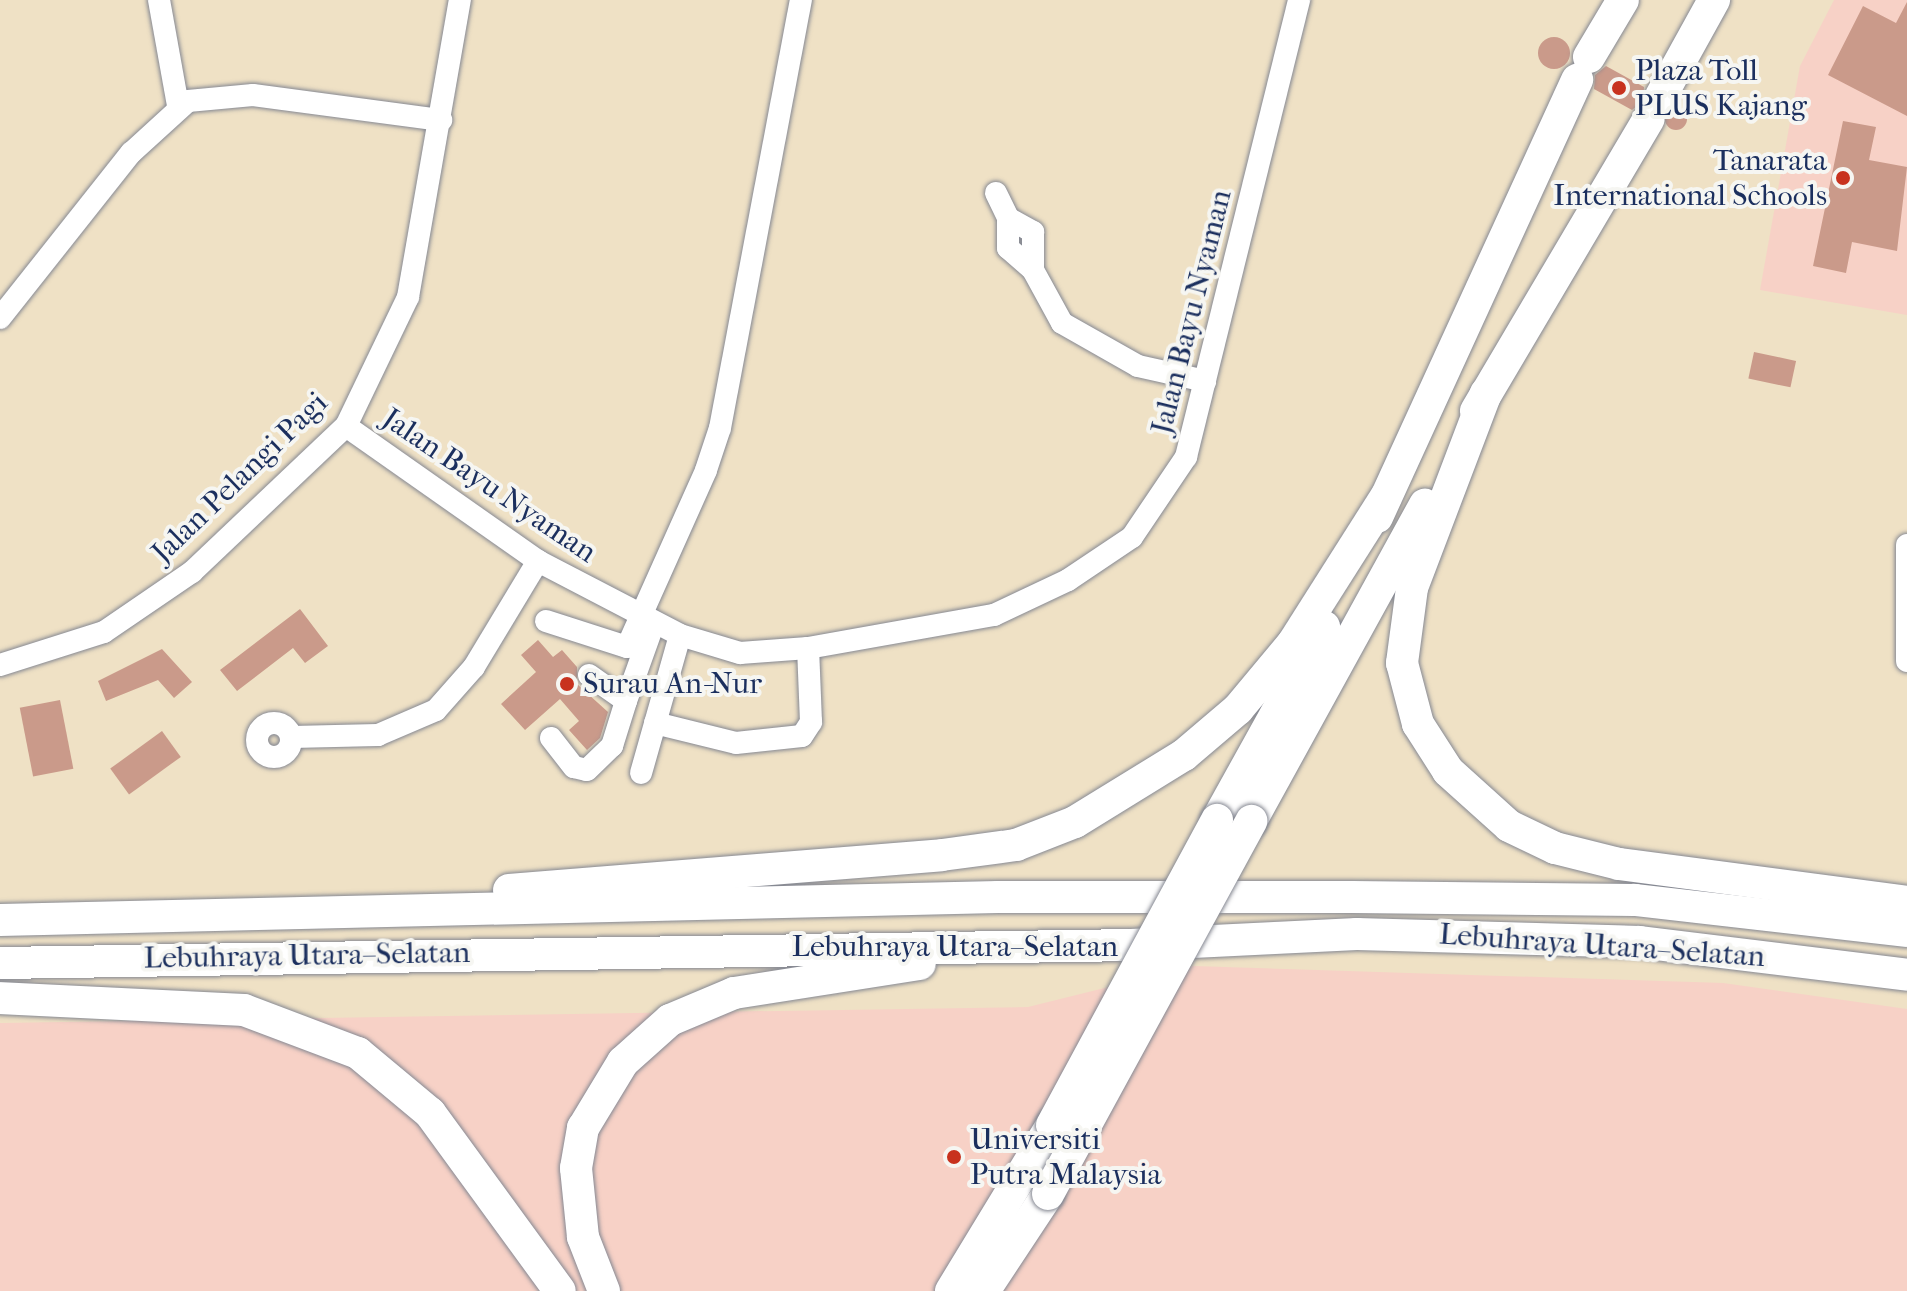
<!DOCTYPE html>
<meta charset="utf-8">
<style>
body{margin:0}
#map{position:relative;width:1907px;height:1291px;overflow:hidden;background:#efe1c5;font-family:"IM FELL French Canon",serif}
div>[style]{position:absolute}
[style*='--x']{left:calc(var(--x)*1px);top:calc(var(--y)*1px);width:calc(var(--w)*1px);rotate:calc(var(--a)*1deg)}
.built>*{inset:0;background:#f7d1c6}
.building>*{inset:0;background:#ca9a8a;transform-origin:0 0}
.round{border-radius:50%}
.roads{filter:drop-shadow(0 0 2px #858892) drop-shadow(0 0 2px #858892)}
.minor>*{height:22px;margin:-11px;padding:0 11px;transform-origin:11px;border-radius:11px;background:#fff}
.minor>.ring{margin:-11px;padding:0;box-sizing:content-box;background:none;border:22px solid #fff;border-radius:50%}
.highway>*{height:32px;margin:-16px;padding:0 16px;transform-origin:16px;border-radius:16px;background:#fff}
.bridges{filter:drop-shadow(0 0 2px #858892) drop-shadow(0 0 2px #858892)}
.highway-bridge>*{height:32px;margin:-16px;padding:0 16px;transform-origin:16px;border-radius:16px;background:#fff}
.dots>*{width:22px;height:22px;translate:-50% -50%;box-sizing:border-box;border:4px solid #f6f6f2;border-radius:50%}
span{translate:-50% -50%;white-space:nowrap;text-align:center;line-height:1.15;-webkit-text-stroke:8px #f6f6f2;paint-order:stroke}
.poi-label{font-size:30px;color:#1b2f5e}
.left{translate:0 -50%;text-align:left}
.right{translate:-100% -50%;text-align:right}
.street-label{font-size:30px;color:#1b2f5e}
</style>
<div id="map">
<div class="built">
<i style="clip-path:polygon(1834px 0,1907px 0,1907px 315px,1760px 290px,1800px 66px)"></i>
<i style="clip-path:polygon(1193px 966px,1723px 983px,1907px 1009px,1907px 1291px,0 1291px,0 1023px,1028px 1007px)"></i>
</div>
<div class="building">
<i style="clip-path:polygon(1907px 2px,1907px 116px,1828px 75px,1863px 6px,1896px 23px)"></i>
<i class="round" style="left:1538px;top:37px;width:32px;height:32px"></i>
<i style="clip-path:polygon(1606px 66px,1644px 87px,1643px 101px,1632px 110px,1594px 89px,1595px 75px)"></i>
<i class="round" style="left:1665px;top:108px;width:22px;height:22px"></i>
<i style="clip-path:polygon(1843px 121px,1876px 127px,1869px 160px,1907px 167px,1897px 251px,1852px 242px,1846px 273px,1813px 266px)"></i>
<i style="left:1754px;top:352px;width:43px;height:27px;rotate:12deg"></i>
<i style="clip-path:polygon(300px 609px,328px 646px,305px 663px,293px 648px,237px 691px,220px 670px)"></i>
<i style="clip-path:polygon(538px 640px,553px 657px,562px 650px,577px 667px,577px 684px,608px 712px,600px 738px,587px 750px,569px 730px,579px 721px,560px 699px,525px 730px,501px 704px,536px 672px,521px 655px)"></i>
<i style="clip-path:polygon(162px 649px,192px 682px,174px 698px,158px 680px,106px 701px,98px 681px)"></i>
<i style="left:60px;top:700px;width:70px;height:41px;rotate:79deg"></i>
<i style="left:162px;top:731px;width:32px;height:64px;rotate:54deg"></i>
</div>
<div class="roads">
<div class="minor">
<i style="--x:159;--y:0;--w:108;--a:79.8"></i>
<i style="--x:996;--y:193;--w:28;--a:64"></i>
<i style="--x:1008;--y:218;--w:30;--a:90"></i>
<i style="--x:1008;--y:248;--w:33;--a:41"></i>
<i style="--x:1008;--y:218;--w:29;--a:29"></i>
<i style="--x:1033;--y:232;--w:38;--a:90"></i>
<i style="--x:1033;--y:270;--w:60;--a:61.3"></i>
<i style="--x:1062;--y:323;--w:87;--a:29.5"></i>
<i style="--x:1138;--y:366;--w:69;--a:12.6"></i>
<i style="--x:0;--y:318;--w:211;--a:-51.6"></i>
<i style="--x:131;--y:153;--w:77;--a:-42.4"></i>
<i style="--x:188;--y:101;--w:65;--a:-5.3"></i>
<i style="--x:253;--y:95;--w:190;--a:7.6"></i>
<i style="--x:346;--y:426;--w:235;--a:35.1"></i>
<i style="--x:538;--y:561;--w:160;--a:27.5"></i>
<i style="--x:680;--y:635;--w:63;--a:16.7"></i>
<i style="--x:740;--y:653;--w:68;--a:-4.2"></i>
<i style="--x:808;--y:648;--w:189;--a:-10.1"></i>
<i style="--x:994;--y:615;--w:82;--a:-25.3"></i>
<i style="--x:1068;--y:580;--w:77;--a:-33.9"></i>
<i style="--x:1132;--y:537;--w:97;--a:-56"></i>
<i style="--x:1186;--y:457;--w:471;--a:-76.1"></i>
<i style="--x:1907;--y:545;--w:116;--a:90"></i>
<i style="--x:546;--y:621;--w:85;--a:17.8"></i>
<i style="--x:627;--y:647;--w:194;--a:-65.9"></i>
<i style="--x:706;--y:470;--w:44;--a:-71.6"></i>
<i style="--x:720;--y:428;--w:436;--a:-79.3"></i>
<i style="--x:0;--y:665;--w:109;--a:-17.6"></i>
<i style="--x:104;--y:632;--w:107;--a:-34.3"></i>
<i style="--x:192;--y:572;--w:212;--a:-43.5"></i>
<i style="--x:346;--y:426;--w:143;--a:-64.3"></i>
<i style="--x:408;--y:297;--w:302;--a:-80.1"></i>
<i style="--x:589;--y:675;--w:45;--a:35.1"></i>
<i style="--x:626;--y:701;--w:74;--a:-70.3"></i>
<i class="ring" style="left:257px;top:723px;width:12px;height:12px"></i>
<i style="--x:655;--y:723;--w:83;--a:13.9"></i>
<i style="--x:736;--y:743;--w:66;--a:-6.1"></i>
<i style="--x:802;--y:736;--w:17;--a:-57"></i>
<i style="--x:811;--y:722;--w:74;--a:-92.3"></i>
<i style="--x:292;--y:737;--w:86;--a:-1.3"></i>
<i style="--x:378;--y:735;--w:63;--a:-23.3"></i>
<i style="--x:436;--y:710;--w:57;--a:-48.5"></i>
<i style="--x:474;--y:667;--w:124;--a:-58.9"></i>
<i style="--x:551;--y:738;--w:37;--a:52"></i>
<i style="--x:574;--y:767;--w:13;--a:13"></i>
<i style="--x:587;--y:770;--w:35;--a:-44"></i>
<i style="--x:612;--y:746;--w:47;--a:-72.7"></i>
<i style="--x:641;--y:773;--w:143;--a:-74.2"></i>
</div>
<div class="highway">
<i style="--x:1589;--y:57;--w:66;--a:-59.2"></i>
<i style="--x:1661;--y:96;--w:110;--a:-61.1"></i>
<i style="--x:1486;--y:393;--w:209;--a:110.8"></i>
<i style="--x:1412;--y:588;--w:76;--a:97.6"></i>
<i style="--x:1402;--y:663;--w:63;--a:75.3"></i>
<i style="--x:1418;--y:724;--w:56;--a:57.4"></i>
<i style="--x:1448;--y:771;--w:82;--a:42"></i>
<i style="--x:1509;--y:826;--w:51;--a:25.6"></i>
<i style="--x:1555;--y:848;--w:66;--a:14"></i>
<i style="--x:1619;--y:864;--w:290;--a:7.5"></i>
<i style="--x:1476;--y:411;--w:339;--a:-59.4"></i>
<i style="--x:1377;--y:517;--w:481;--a:-65.4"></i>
<i style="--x:1217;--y:820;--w:221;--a:-61"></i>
<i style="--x:1251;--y:821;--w:361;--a:-61.2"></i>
<i style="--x:509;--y:890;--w:434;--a:-4.6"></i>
<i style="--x:942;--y:855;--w:75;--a:-7.7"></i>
<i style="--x:1016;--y:845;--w:63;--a:-21.3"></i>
<i style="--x:1075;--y:822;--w:128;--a:-31.6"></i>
<i style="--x:1184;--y:755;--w:71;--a:-40.4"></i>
<i style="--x:1238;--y:709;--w:86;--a:-50.2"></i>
<i style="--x:1293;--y:643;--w:172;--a:-57.6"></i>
<i style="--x:0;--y:920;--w:998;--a:-1.32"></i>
<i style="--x:998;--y:897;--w:354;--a:0"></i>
<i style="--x:1352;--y:897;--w:283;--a:0.6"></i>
<i style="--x:1635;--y:900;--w:274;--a:6.5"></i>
<i style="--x:0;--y:963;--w:1131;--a:-0.91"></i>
<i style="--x:1131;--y:945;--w:226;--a:-2.8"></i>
<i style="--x:1357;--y:934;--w:283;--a:1.6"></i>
<i style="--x:1640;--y:942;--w:269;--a:7"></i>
<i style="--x:0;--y:998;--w:244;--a:2.8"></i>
<i style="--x:244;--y:1010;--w:122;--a:20.7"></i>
<i style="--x:358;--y:1053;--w:94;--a:39.8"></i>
<i style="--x:430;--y:1113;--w:220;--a:53.9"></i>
<i style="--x:604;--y:1291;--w:58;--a:-111.3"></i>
<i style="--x:583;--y:1237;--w:69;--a:-95.8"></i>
<i style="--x:576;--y:1168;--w:41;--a:-80.1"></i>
<i style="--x:583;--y:1128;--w:77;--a:-58.8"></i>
<i style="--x:623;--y:1062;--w:63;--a:-41.8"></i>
<i style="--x:670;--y:1020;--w:69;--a:-22.9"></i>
<i style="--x:734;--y:993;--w:188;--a:-8.9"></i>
<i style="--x:951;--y:1291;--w:194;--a:-58.7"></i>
<i style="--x:984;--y:1291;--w:116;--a:-56.6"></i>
</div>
</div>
<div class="bridges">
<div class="highway-bridge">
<i style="--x:1052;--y:1125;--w:347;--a:-61.6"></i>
<i style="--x:1048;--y:1194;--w:425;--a:-61.4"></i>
</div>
</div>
<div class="dots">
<i style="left:1619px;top:88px;background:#c8321e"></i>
<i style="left:1843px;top:178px;background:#c8321e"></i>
<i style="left:567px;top:684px;background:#c8321e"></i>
<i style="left:954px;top:1157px;background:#c8321e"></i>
</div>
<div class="poi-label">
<span class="left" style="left:1635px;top:88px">Plaza Toll<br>PLUS Kajang</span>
<span class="right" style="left:1827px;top:178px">Tanarata<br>International Schools</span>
<span class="left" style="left:583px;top:684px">Surau An-Nur</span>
<span class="left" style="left:970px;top:1157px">Universiti<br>Putra Malaysia</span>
</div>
<div class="street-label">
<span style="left:1192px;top:312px;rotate:-76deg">Jalan Bayu Nyaman</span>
<span style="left:240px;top:478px;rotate:-44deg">Jalan Pelangi Pagi</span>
<span style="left:489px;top:486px;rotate:34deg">Jalan Bayu Nyaman</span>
<span style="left:1602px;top:946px;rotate:4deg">Lebuhraya Utara–Selatan</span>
<span style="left:955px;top:947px">Lebuhraya Utara–Selatan</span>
<span style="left:307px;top:956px;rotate:-1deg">Lebuhraya Utara–Selatan</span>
</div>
</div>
